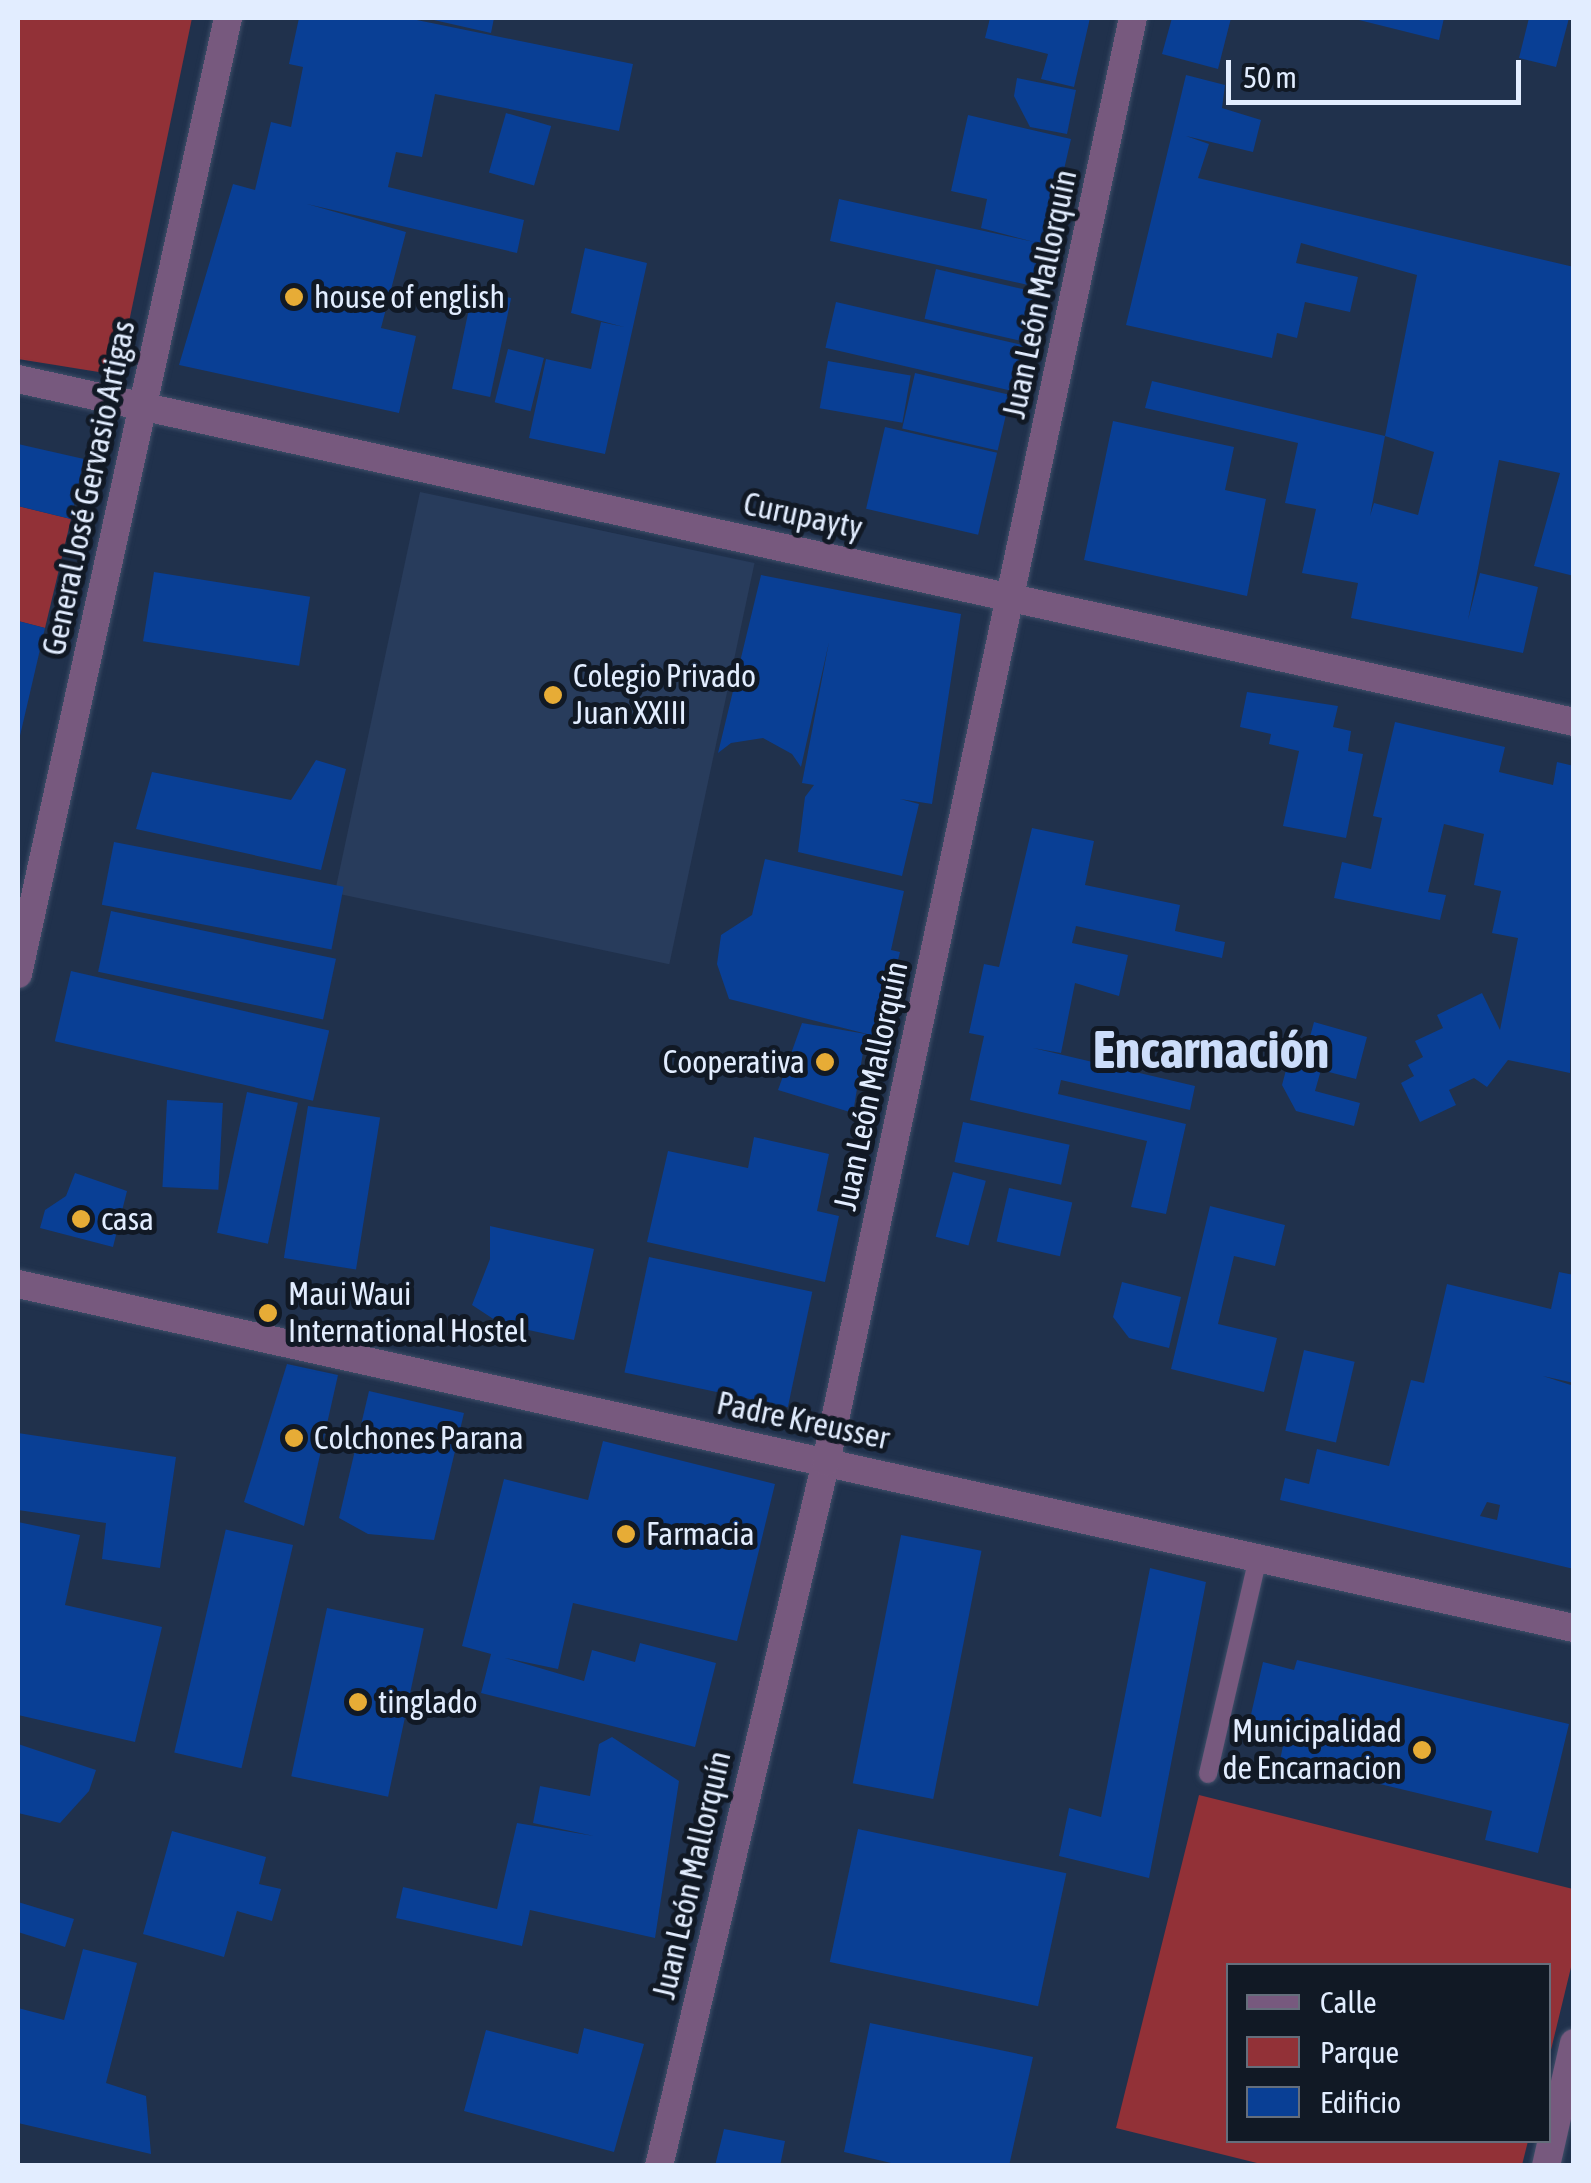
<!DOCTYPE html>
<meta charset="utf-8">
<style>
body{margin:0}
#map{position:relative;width:1591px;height:2183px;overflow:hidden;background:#20314c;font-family:"Asap Condensed",sans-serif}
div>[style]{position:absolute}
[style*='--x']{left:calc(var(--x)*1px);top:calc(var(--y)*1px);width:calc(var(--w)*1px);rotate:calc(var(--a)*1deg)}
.built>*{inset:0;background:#283c5c;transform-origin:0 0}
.green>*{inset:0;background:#923137}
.building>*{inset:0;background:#093f95;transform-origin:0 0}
.roads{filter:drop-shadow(0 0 2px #3f4f69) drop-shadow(0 0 2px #3f4f69)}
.service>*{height:18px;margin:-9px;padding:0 9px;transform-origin:9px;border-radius:9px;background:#77597e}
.minor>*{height:28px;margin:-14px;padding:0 14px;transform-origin:14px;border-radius:14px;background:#77597e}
.tertiary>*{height:28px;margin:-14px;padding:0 14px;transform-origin:14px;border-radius:14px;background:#77597e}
.dots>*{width:28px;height:28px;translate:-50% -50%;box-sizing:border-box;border:5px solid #111925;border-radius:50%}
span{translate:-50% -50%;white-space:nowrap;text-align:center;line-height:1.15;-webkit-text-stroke:10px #111925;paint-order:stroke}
.street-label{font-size:32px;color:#e2edff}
.poi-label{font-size:32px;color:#e2edff}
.left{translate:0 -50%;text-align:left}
.right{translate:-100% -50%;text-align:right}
.town-label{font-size:52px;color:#ccddfa;font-weight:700}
.frame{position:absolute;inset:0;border:20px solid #e2edff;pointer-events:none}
.legend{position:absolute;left:1226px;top:1963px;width:325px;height:180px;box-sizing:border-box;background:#111925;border:2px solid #656e7c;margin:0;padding:12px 18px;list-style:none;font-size:30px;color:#e2edff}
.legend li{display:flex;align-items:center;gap:20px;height:50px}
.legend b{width:50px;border:2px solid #656e7c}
.scale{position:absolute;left:1226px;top:60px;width:295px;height:45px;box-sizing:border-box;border:5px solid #e2edff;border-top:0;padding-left:12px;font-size:30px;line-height:35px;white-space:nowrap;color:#e2edff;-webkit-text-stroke:8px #111925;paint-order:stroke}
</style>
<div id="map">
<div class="built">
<i style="left:420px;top:492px;width:342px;height:410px;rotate:12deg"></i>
</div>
<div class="green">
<i style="clip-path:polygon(18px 18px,192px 18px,123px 351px,105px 373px,18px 359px)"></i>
<i style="clip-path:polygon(18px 506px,71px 519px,45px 628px,18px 621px)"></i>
<i style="clip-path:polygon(1199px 1795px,1573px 1889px,1573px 1959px,1549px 2058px,1548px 1966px,1228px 1966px,1228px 2140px,1528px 2141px,1522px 2165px,1265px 2165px,1116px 2128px)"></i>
</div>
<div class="building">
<i style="clip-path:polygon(299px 18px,407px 18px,633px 64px,619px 131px,435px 94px,422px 157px,396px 152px,388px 187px,524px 220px,517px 253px,307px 204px,406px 232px,381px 328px,416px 336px,399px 413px,179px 365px,233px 184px,255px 190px,271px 122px,291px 127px,303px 67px,289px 64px)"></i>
<i style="clip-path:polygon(425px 18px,494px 18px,491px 33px)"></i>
<i style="clip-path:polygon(990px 18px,1090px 18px,1074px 87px,1041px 79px,1048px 54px,985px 38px)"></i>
<i style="clip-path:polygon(1172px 18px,1231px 18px,1218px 69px,1162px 54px)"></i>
<i style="clip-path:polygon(1351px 18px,1444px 18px,1439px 40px)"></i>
<i style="clip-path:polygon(1529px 18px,1569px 18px,1556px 67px,1519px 58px)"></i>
<i style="clip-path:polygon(1186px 75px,1225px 85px,1222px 108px,1261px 120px,1253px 152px,1186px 136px,1209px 144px,1198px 178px,1574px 267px,1574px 576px,1534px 566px,1560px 473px,1499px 460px,1468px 620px,1480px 573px,1538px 587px,1523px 653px,1351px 618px,1358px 583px,1302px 573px,1316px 509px,1285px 503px,1298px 443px,1145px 408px,1152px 381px,1385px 436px,1370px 516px,1374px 503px,1418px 515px,1434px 452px,1385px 436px,1417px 275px,1301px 243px,1296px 263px,1358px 277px,1350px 312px,1305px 302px,1297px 338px,1277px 333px,1272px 358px,1126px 325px)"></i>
<i style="clip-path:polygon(1017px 78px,1076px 90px,1067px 134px,1030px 127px,1014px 96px)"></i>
<i style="left:506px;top:113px;width:47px;height:62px;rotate:16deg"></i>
<i style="clip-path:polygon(968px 115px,1071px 139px,1037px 287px,830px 241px,839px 199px,1034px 242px,981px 228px,987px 199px,951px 191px)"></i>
<i style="clip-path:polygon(585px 248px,647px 263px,605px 454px,529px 438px,546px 359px,591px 369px,601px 322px,624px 327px,571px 313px)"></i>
<i style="left:936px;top:269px;width:101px;height:51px;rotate:13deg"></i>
<i style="left:473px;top:290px;width:39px;height:101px;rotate:12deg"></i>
<i style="left:836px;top:302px;width:193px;height:47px;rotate:13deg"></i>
<i style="left:508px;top:349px;width:37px;height:55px;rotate:14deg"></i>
<i style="left:828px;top:361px;width:84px;height:48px;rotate:10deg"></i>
<i style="left:915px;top:373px;width:98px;height:57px;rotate:13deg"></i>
<i style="clip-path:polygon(1113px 421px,1234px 447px,1225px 490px,1266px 499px,1247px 596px,1084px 560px)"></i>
<i style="left:885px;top:427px;width:115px;height:84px;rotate:13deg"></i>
<i style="clip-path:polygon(18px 444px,84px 459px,71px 519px,18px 506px)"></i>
<i style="left:154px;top:572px;width:158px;height:70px;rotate:9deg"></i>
<i style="clip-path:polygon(761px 575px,961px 614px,932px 804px,900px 799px,919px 804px,902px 876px,798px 852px,805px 797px,814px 785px,802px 783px,829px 642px,801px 767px,792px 754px,763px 738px,731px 743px,718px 753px)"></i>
<i style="clip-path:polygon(18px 621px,45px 628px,19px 740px,18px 740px)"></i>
<i style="clip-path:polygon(1247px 692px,1338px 706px,1333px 727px,1351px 731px,1348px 751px,1363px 754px,1346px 838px,1283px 826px,1299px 751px,1269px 744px,1271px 734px,1240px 727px)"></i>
<i style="clip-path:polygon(1395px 722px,1505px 747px,1499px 772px,1553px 785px,1557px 762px,1574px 766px,1570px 1073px,1508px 1060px,1487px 1087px,1474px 1078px,1449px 1090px,1456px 1105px,1420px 1122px,1401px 1083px,1414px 1076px,1408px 1065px,1423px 1057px,1415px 1041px,1443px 1028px,1437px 1015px,1482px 993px,1500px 1030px,1518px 938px,1492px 933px,1501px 891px,1474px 885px,1484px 834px,1444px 824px,1428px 892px,1446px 895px,1440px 920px,1334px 898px,1342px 862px,1371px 869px,1382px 818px,1373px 816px)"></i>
<i style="clip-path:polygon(316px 760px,346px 769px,321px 870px,136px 829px,152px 772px,291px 800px)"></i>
<i style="clip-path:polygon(1032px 828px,1094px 841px,1085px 885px,1180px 905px,1175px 931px,1225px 942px,1222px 958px,1076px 926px,1072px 943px,1128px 955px,1119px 996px,1075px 983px,1061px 1053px,1033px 1048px,1195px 1086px,1190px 1110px,1061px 1080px,1058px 1094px,1186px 1124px,1166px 1214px,1131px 1207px,1147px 1141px,970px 1100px,984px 1036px,969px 1033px,984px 964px,999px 967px)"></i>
<i style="left:114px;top:842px;width:234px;height:64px;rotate:11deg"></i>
<i style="clip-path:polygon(765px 859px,904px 891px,891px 950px,900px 952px,879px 1037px,729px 999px,717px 964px,721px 935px,752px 915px)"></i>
<i style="left:111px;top:911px;width:230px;height:62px;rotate:12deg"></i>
<i style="left:71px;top:971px;width:265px;height:72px;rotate:13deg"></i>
<i style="clip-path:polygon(1314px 1022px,1367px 1037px,1356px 1079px,1321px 1070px,1315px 1091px,1360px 1103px,1354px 1126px,1296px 1111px,1282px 1085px,1294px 1040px,1308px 1044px)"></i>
<i style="clip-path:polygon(802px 1023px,866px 1034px,853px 1113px,778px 1090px)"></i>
<i style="left:247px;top:1092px;width:52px;height:144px;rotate:12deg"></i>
<i style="left:167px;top:1100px;width:56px;height:87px;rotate:3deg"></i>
<i style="left:308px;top:1106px;width:73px;height:154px;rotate:9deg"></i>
<i style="left:963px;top:1122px;width:109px;height:41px;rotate:12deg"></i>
<i style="clip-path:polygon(754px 1137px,829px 1154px,817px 1211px,839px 1216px,825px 1282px,647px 1242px,668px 1151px,748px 1168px)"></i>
<i style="left:953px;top:1172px;width:34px;height:67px;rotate:15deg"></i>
<i style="clip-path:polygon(75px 1173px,127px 1191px,113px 1247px,40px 1228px,45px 1210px,66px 1196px)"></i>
<i style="left:1009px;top:1188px;width:65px;height:55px;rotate:13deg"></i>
<i style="clip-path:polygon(1210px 1206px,1285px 1225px,1275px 1266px,1234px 1256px,1218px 1324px,1277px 1338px,1264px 1392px,1171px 1369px)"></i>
<i style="clip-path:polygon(490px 1226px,594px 1249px,574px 1340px,501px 1324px,472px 1305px,490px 1259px)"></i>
<i style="left:649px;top:1257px;width:167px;height:118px;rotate:12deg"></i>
<i style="clip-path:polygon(evenodd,1559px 1272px,1574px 1275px,1574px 1383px,1543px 1376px,1574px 1386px,1574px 1569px,1280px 1500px,1285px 1478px,1309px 1484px,1317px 1449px,1389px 1466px,1411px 1380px,1424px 1383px,1447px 1284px,1551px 1309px,1559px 1272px,1487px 1502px,1500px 1505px,1497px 1520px,1480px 1516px,1487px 1502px)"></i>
<i style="clip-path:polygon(1122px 1282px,1181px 1297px,1169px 1348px,1129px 1338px,1113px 1317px)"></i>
<i style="left:1304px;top:1350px;width:52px;height:83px;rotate:13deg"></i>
<i style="clip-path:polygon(287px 1364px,338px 1375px,304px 1526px,244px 1502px)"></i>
<i style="clip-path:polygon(369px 1391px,464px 1413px,434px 1540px,368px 1534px,339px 1518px)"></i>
<i style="clip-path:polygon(18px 1433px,176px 1457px,160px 1568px,102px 1559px,106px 1523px,18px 1510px)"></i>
<i style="clip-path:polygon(603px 1441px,775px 1484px,737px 1641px,573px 1603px,558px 1669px,505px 1658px,584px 1681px,592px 1650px,635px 1662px,640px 1643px,716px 1663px,695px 1747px,481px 1693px,491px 1654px,462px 1646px,504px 1479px,588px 1500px)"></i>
<i style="clip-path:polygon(18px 1522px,80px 1535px,65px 1605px,162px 1627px,135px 1742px,18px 1715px)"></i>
<i style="left:901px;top:1535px;width:82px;height:253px;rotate:11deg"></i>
<i style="left:293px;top:1545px;width:229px;height:69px;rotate:103deg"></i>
<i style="clip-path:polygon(1150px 1568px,1206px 1582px,1149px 1878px,1059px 1856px,1069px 1808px,1101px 1817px)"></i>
<i style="left:327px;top:1608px;width:99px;height:172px;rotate:12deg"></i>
<i style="clip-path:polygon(1297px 1660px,1569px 1724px,1538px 1853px,1485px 1840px,1492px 1811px,1280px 1760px,1284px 1741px,1247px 1732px,1263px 1662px,1294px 1670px)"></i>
<i style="clip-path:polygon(612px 1737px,679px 1781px,655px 1938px,530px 1910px,522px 1946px,396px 1918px,403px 1887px,497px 1909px,517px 1823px,594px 1836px,533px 1823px,540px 1786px,590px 1796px,599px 1744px)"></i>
<i style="clip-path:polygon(18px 1744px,96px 1770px,89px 1791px,60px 1823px,18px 1813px)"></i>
<i style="left:858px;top:1829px;width:213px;height:136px;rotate:12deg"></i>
<i style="clip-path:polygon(172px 1831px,266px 1857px,259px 1884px,281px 1889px,272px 1921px,237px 1911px,224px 1957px,143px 1934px)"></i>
<i style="clip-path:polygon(18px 1902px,74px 1919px,65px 1947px,18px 1932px)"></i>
<i style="clip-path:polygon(83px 1949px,137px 1963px,106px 2083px,146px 2096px,151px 2154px,18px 2123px,18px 2008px,64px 2020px)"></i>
<i style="clip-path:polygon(870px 2023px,1033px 2057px,1009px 2166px,904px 2166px,844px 2152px)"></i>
<i style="clip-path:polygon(584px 2028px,644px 2044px,614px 2152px,464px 2111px,486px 2030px,578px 2054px)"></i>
<i style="clip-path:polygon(724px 2129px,785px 2141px,780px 2166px,715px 2166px)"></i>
</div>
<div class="roads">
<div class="service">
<i style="--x:1208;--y:1774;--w:222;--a:-77"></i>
</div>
<div class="minor">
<i style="--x:18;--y:974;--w:979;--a:-77.61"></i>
<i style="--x:18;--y:1284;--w:1594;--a:12.47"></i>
<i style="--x:659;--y:2166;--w:724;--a:-76.66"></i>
<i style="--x:826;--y:1462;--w:1476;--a:-78"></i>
<i style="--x:1546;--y:2166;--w:126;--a:-77.2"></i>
</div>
<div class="tertiary">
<i style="--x:18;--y:379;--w:1593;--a:12.43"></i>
</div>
</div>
<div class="dots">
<i style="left:294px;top:297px;background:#e7ac36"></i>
<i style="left:553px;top:695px;background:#e7ac36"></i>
<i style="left:825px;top:1062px;background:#e7ac36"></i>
<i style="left:81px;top:1219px;background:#e7ac36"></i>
<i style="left:268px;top:1313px;background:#e7ac36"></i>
<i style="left:294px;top:1438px;background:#e7ac36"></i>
<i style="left:626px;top:1534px;background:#e7ac36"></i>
<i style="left:358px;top:1702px;background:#e7ac36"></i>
<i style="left:1422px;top:1750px;background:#e7ac36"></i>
</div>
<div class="street-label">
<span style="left:1040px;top:294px;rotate:-78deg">Juan León Mallorquín</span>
<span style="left:89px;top:488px;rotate:-78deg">General José Gervasio Artigas</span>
<span style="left:803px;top:516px;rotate:12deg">Curupayty</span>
<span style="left:871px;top:1086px;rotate:-78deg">Juan León Mallorquín</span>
<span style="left:803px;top:1421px;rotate:12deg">Padre Kreusser</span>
<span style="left:692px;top:1875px;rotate:-77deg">Juan León Mallorquín</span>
</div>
<div class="poi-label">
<span class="left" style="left:314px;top:297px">house of english</span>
<span class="left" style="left:573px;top:695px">Colegio Privado<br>Juan XXIII</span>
<span class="right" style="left:805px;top:1062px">Cooperativa</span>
<span class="left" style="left:101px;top:1219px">casa</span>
<span class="left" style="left:288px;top:1313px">Maui Waui<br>International Hostel</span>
<span class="left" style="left:314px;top:1438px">Colchones Parana</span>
<span class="left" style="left:646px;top:1534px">Farmacia</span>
<span class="left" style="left:378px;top:1702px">tinglado</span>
<span class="right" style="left:1402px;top:1750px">Municipalidad<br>de Encarnacion</span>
</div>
<div class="town-label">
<span style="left:1211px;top:1050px">Encarnación</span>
</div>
<div class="frame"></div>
<ul class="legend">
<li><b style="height:12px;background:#77597e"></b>Calle</li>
<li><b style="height:28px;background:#923137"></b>Parque</li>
<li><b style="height:28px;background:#093f95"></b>Edificio</li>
</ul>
<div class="scale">50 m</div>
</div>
